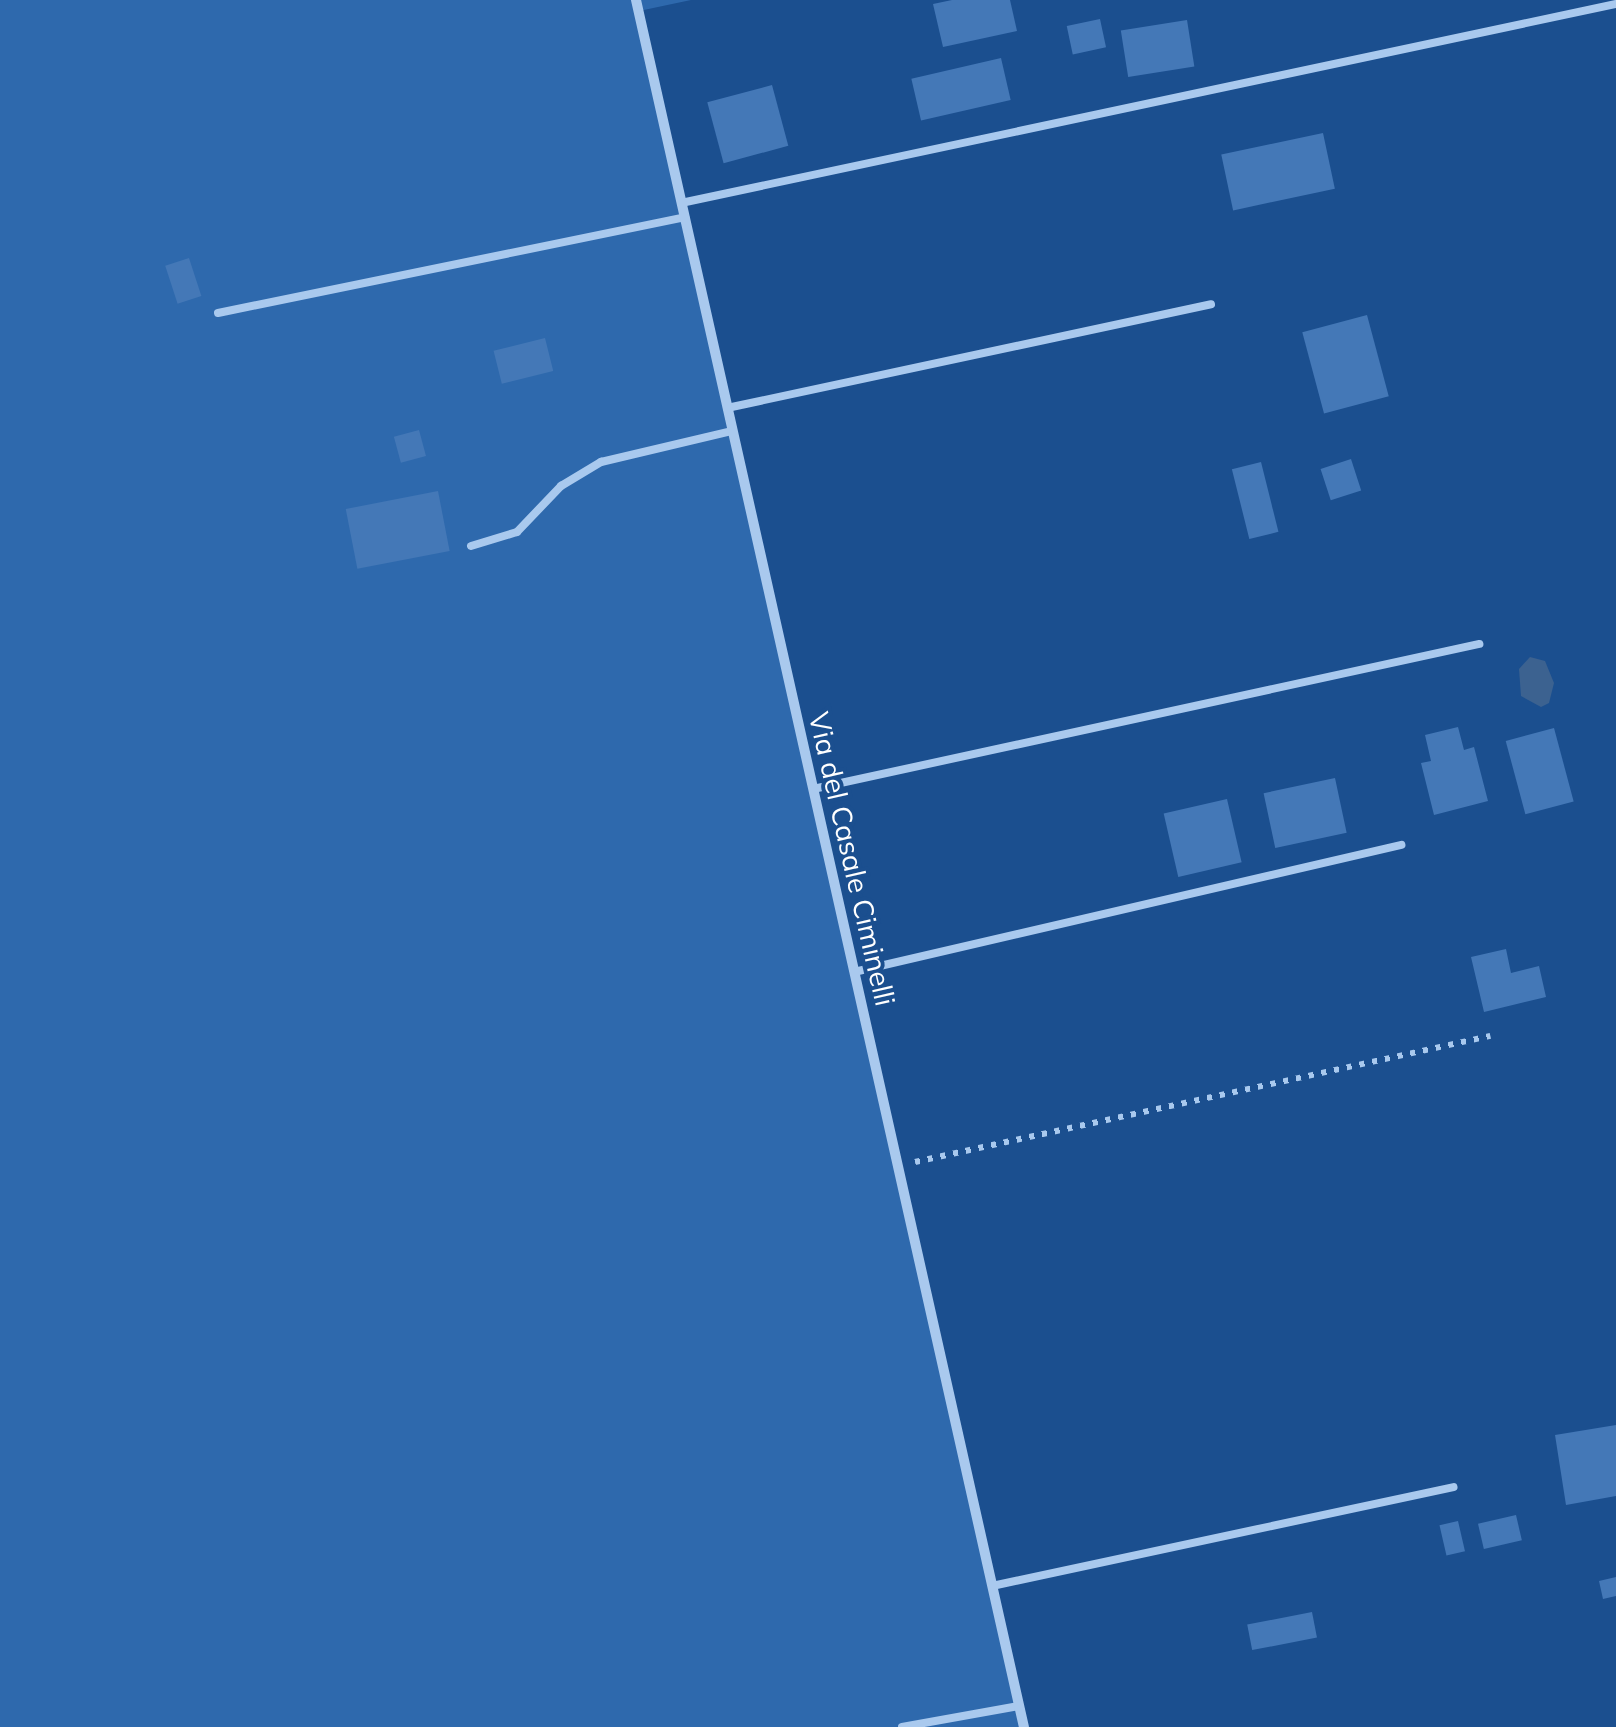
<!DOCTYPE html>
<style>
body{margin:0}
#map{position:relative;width:1616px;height:1727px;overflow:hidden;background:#1b4f8f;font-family:Mulish,sans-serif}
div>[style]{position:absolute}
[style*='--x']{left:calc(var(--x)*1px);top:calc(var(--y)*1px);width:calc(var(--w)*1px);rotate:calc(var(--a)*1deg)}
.green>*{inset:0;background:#2e69ad}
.water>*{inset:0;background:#3c6290}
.building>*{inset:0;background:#4478b7;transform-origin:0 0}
.path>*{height:6px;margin-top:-3px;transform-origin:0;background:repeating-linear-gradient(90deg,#a9c9ee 0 5px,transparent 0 13px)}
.service>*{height:8px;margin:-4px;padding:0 4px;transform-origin:4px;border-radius:4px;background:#a9c9ee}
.minor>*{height:10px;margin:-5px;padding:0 5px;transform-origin:5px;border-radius:5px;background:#a9c9ee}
span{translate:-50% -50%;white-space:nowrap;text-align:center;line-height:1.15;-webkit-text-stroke:8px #1b4f8f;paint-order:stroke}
.street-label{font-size:28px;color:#fff}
</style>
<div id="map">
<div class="green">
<i style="clip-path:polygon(0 0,691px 0,639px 11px,1024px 1727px,0 1727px)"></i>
</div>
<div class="water">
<i style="clip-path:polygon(1530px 657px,1545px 661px,1554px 683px,1549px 703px,1541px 707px,1521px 696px,1519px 669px)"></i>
</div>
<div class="building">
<i style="clip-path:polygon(952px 0,1010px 0,1017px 31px,943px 47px,933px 4px)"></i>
<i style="left:1100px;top:19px;width:29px;height:34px;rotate:78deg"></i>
<i style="left:1187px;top:20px;width:47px;height:67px;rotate:81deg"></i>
<i style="left:1001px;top:58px;width:43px;height:92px;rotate:77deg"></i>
<i style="left:772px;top:85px;width:63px;height:67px;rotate:75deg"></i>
<i style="left:1323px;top:133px;width:57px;height:104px;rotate:78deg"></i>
<i style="left:189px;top:258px;width:40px;height:25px;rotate:72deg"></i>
<i style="left:1367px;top:315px;width:84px;height:67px;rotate:75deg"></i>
<i style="left:545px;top:338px;width:34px;height:53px;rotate:76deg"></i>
<i style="left:419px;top:430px;width:27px;height:26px;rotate:75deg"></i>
<i style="left:1351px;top:459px;width:33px;height:32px;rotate:72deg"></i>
<i style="left:1261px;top:462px;width:72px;height:30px;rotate:76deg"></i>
<i style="left:438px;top:491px;width:61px;height:94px;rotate:79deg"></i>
<i style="clip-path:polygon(1458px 727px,1464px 750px,1474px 747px,1488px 801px,1434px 815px,1421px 763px,1431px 761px,1425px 735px)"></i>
<i style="left:1554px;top:728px;width:76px;height:50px;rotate:75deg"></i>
<i style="left:1335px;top:778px;width:56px;height:73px;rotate:78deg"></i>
<i style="left:1227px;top:799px;width:65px;height:65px;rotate:77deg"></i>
<i style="clip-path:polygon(1506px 949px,1511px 973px,1539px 966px,1546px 997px,1484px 1012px,1471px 957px)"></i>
<i style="clip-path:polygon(1616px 1425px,1616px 1496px,1566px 1505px,1555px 1435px)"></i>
<i style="left:1516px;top:1515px;width:26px;height:39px;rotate:77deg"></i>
<i style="left:1458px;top:1521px;width:31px;height:19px;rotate:77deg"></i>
<i style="clip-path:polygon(1616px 1577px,1616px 1596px,1603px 1599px,1599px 1581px)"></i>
<i style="left:1312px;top:1612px;width:26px;height:66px;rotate:79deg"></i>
</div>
<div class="path">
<i style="--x:915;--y:1162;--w:589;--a:-12.36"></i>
</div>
<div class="service">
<i style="--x:681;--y:203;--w:956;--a:-12.02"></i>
<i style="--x:218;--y:313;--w:477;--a:-11.6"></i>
<i style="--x:727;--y:408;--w:495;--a:-12.1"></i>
<i style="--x:471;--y:546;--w:48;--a:-16.9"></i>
<i style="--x:517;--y:532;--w:64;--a:-46.3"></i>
<i style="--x:561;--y:486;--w:47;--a:-31"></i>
<i style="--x:601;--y:462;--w:135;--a:-13.3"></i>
<i style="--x:813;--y:789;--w:682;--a:-12.28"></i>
<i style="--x:854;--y:972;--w:562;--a:-13.07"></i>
<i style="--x:992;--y:1586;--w:472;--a:-12.1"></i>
<i style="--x:902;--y:1727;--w:119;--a:-10.2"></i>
</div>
<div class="minor">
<i style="--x:636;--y:0;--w:1770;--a:77.34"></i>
</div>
<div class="street-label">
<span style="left:852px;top:859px;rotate:77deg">Via del Casale Ciminelli</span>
</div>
</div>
